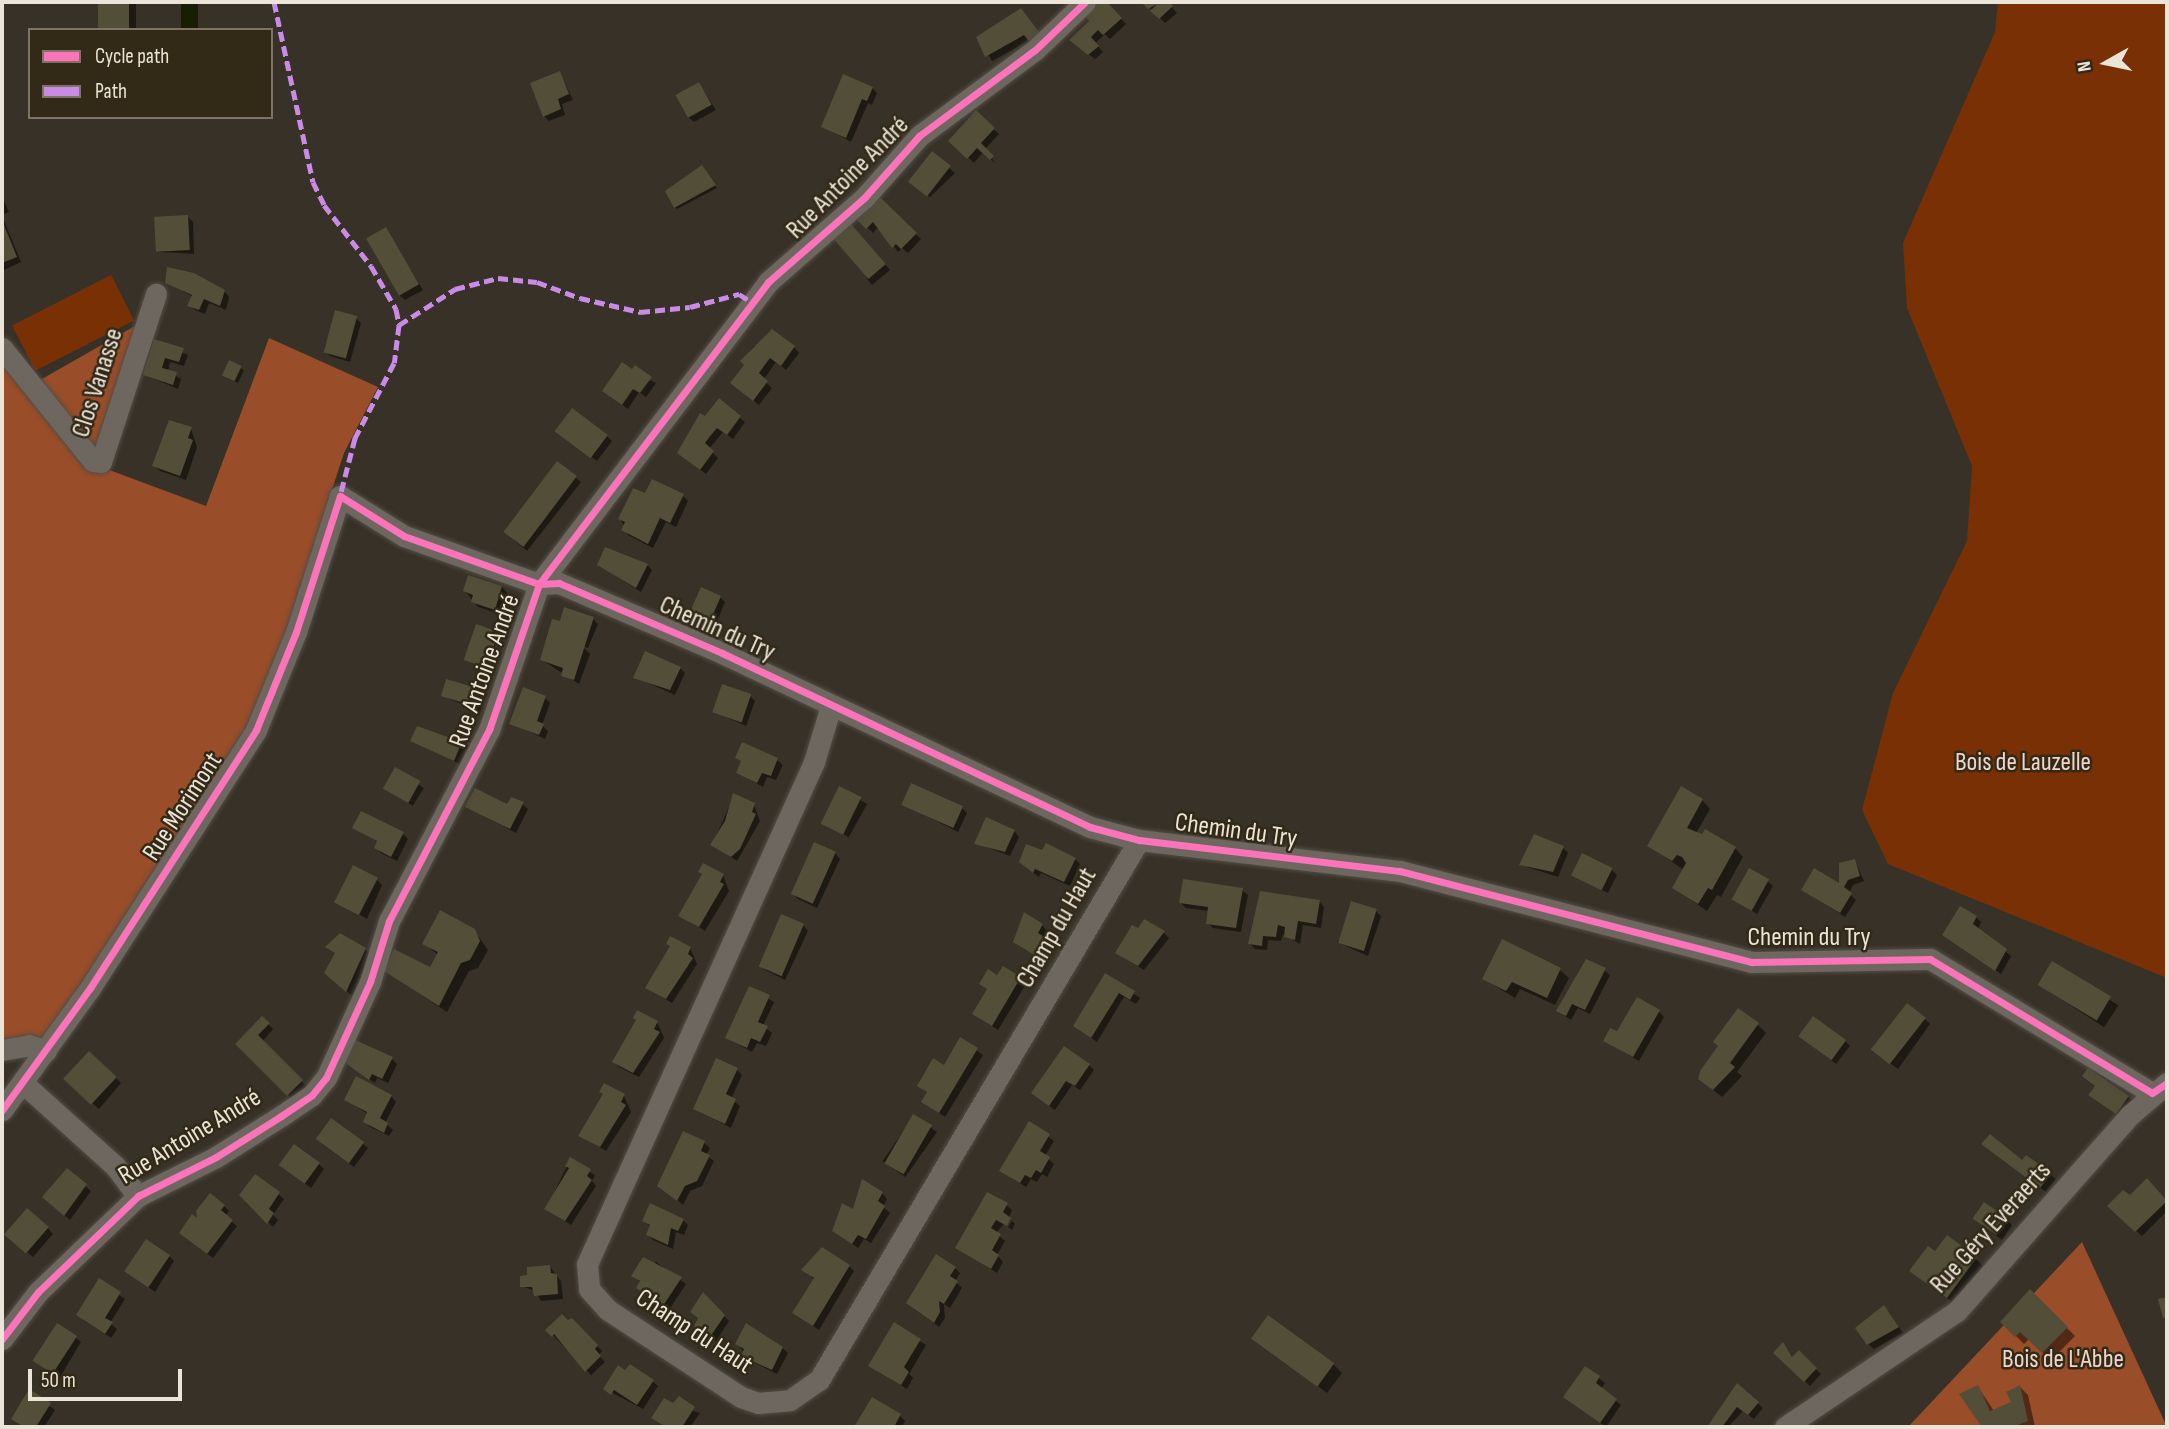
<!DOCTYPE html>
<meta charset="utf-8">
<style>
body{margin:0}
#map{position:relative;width:2169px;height:1429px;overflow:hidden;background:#373127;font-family:"Sofia Sans Condensed",sans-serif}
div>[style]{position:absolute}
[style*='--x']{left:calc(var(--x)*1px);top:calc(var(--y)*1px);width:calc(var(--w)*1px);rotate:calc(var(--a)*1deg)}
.green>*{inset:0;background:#7a3005;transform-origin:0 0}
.forest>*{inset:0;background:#9a4d29}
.water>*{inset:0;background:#171e04;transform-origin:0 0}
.shadow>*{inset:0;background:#0007;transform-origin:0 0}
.building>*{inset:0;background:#524e37;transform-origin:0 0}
.roads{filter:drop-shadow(0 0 2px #534d45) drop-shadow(0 0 2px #534d45)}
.minor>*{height:21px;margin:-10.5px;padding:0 10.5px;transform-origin:10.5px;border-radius:10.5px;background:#6d675f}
.quiet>*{height:5px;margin-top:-2.5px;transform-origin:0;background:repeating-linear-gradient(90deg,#ca8be6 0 10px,transparent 0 15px)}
.cycleway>*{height:7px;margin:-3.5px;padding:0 3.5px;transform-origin:3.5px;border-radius:3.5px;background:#fb73b8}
span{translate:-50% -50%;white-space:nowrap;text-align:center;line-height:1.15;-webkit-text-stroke:5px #332917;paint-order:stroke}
.street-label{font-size:26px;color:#ebe4d9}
.park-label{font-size:26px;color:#efd6cc}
.frame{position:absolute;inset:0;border:4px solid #ebe4d9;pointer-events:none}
.legend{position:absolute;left:28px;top:28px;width:245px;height:91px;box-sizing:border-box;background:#332917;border:2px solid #7d7465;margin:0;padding:9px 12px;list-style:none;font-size:21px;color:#ebe4d9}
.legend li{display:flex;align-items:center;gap:14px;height:35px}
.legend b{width:35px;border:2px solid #7d7465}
.north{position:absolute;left:2071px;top:28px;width:70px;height:70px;-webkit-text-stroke:5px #332917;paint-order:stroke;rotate:261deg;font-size:19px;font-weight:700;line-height:28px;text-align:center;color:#ebe4d9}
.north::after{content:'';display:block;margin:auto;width:24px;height:32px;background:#ebe4d9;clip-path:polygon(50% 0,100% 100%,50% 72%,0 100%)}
.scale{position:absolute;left:28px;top:1369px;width:154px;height:32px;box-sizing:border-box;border:4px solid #ebe4d9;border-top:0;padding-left:9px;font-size:21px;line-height:24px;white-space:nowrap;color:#ebe4d9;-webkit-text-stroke:5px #332917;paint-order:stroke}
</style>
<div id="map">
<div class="green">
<i style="clip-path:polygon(1998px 2px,2167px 2px,2167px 978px,1888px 864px,1862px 810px,1893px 693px,1967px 541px,1972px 466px,1907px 308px,1903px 243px,1995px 32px)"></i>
<i style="left:111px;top:275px;width:51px;height:111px;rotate:63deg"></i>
</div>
<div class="forest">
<i style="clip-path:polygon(142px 322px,96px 465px,206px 506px,269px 338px,378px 387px,344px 453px,266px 692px,229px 766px,46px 1038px,2px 1047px,2px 358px,26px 388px)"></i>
<i style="clip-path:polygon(2082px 1242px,2167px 1427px,1908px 1427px)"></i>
</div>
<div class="water">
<i style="left:181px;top:2px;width:17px;height:28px"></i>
</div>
<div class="shadow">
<i style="left:100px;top:2px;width:36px;height:28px"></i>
<i style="clip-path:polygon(1098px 2px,1105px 2px,1126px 24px,1110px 39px,1105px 34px,1095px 43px,1103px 52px,1095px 59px,1076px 45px,1092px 21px,1086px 13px)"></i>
<i style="clip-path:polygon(1144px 2px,1167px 2px,1177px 13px,1165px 23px)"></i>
<i style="clip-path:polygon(1021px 10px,1030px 40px,992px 61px,978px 37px)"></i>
<i style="clip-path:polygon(560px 73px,573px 100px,562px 104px,565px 115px,549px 121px,544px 116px)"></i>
<i style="clip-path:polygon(699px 84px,716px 110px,694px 122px,688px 117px)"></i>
<i style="clip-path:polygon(872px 88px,877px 93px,872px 105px,868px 103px,851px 142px,823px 126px)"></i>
<i style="clip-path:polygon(976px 113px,999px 134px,985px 149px,996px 164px,983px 152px,974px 163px,950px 141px)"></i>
<i style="clip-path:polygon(932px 153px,955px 173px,930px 197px,912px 184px)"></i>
<i style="clip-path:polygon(704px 169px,717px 188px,677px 209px,675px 207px)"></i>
<i style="clip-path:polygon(2px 197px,9px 212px,2px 215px)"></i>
<i style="clip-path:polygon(880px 200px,921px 239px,908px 253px,902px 248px,898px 252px,879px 226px,873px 233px,860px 220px)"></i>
<i style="clip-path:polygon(2px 216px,21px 262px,2px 271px)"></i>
<i style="clip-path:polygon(188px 217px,193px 222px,194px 254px,159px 252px)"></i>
<i style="clip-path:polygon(385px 229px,423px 290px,405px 300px,399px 295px)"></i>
<i style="clip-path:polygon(856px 231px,890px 270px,872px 285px,867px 279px)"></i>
<i style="clip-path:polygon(167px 282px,224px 291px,229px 297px,226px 310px,209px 303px,205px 314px,195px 310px,189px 305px,193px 297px)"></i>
<i style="clip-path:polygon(356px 318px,361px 323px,350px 362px,330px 356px,325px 351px)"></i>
<i style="clip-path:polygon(155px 341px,188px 355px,184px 366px,170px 362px,168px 371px,181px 379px,178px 389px,145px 375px)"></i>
<i style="clip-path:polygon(754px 346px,794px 347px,799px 353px,786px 370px,776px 362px,769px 372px,763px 380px,772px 388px,759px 405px,738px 388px,746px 365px,742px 361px)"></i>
<i style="clip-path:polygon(230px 363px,244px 370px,238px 383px,227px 378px)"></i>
<i style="clip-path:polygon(632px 371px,656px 383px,646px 397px,639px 392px,628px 409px,610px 396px)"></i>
<i style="clip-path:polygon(719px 401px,745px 422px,733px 439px,723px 432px,709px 449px,718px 458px,706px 474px,684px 458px)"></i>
<i style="clip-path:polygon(191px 429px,197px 447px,186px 480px,160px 471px,154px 465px)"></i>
<i style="clip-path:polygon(562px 436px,607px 436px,612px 441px,597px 461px)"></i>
<i style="clip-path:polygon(575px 477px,581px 482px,527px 551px,509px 536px)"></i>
<i style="clip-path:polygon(646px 496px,683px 496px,688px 501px,676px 527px,666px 522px,653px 548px,628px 535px,620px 518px)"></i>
<i style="clip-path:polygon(599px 565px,647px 565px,652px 570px,641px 592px)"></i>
<i style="clip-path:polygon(502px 587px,507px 593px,500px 614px,478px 607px,465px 591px)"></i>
<i style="clip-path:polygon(720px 597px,725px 602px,715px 626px,692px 613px)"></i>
<i style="clip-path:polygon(593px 619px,598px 624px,588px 648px,582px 646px,590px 654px,579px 684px,542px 660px,567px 627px)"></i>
<i style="clip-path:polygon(498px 633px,490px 668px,466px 659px)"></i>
<i style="clip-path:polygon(680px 668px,685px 673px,675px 695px,635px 677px)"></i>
<i style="clip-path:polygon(480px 690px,485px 696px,480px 712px,443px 696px)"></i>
<i style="clip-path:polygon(750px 696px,755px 701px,746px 726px,713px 711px)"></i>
<i style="clip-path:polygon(545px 698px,550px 703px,542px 725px,548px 731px,545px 739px,511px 723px)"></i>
<i style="clip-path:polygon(413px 741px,461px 743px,467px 748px,460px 764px)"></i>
<i style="clip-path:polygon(777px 760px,783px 765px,776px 780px,767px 777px,763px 787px,739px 773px)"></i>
<i style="left:395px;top:770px;width:34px;height:21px;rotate:32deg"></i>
<i style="left:840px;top:789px;width:31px;height:38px;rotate:29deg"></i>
<i style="clip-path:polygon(734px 796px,754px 805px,760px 821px,737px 861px,712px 845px)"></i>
<i style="clip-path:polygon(1702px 800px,1710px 809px,1696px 833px,1735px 848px,1743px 857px,1721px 897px,1717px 895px,1707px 911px,1674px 888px,1684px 870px,1649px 846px)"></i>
<i style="clip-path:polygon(522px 804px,528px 809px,516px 833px,468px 807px)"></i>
<i style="clip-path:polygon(903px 804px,962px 808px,967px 813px,958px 832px)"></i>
<i style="clip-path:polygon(354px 827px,403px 834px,408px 839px,397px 861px,381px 853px,376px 848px,378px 842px)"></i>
<i style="clip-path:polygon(1014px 831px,1019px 837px,1010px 856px,976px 843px)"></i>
<i style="clip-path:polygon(1563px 848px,1568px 853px,1558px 877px,1521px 865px)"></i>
<i style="clip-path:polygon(835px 853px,840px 859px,817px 908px,798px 899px,792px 893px)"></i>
<i style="clip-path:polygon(1075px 859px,1080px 864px,1070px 886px,1041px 873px,1039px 877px,1026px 867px)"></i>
<i style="clip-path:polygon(1855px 861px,1864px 881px,1853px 885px,1849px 893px,1856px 900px,1845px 917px,1803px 890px,1841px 886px)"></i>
<i style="clip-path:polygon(1612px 870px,1617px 875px,1608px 893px,1573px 875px)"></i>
<i style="clip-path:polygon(704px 874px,723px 875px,729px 891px,705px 931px,680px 915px)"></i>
<i style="clip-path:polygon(377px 880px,382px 885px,367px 919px,336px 901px)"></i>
<i style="clip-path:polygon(1767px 881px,1773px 886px,1757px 914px,1734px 899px)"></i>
<i style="clip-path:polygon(1242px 890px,1248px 895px,1241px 932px,1213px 928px,1208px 923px,1209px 911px,1186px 908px,1181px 903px)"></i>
<i style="clip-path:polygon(1261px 892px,1319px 901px,1324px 907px,1321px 928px,1303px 925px,1300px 944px,1283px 934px,1281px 941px,1268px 940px,1267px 950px,1255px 949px,1250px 944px)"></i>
<i style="clip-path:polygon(1376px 911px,1381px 916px,1368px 956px,1337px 942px)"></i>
<i style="clip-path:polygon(1976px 917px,1981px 922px,1978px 929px,2011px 956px,2001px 974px,1944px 935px)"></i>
<i style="clip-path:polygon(803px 925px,808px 931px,785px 980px,765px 970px,760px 965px)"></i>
<i style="clip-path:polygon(1042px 925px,1047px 931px,1043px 938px,1050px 945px,1042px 959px,1015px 942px)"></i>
<i style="clip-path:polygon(1139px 930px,1164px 933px,1169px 938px,1144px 970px,1117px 953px)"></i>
<i style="clip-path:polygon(476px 933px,488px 950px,478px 968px,469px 971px,447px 1012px,386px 971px,431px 970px,438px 955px,424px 943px)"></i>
<i style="clip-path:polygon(668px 944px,690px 948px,697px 964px,672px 1003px,647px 988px,671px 947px)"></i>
<i style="clip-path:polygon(328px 947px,365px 949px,370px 954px,352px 996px,326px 972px,337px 954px)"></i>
<i style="left:2053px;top:963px;width:78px;height:26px;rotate:33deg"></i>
<i style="clip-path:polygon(1003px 968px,1026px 984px,998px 1030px,974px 1014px,988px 990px,981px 984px,998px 977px)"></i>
<i style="clip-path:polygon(1560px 970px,1569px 978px,1555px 1005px,1520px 989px,1515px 998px,1484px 979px)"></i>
<i style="clip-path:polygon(1604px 970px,1610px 975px,1590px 1014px,1578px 1008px,1571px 1020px,1558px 1011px,1565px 995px,1570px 997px)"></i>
<i style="clip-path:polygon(1106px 975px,1140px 998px,1136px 1004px,1124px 997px,1097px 1042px,1075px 1026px)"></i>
<i style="clip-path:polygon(750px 988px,774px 1002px,763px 1026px,772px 1033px,766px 1046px,757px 1043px,752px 1052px,727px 1038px)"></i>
<i style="clip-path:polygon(1659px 1012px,1664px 1017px,1639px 1061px,1605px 1041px)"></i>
<i style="clip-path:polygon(262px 1018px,273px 1029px,262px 1042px,306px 1086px,293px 1100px,237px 1044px)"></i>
<i style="clip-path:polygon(1925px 1019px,1930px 1024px,1898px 1069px,1880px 1056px)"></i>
<i style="clip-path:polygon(657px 1022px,664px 1038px,639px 1077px,619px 1067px,614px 1062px)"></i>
<i style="clip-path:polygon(1758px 1025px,1766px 1033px,1737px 1072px,1742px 1076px,1722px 1097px,1700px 1079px,1720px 1046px)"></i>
<i style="clip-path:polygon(961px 1040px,983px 1055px,945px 1117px,923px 1102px,928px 1093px,919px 1086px,944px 1067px)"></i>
<i style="clip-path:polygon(1806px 1041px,1845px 1041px,1850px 1046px,1836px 1064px)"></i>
<i style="clip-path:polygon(392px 1059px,397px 1064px,388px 1083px,377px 1078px,375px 1083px,352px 1067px)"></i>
<i style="clip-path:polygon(1089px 1065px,1094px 1070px,1080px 1090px,1072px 1085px,1055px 1110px,1039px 1098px)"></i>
<i style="clip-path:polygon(737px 1070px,742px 1075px,731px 1099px,740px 1106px,731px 1128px,695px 1109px)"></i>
<i style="clip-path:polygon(116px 1078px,121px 1083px,99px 1109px,71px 1085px)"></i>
<i style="clip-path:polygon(604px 1094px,624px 1096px,631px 1112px,606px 1151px,580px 1135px)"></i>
<i style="clip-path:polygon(391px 1096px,396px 1102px,385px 1123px,393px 1130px,389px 1136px,370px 1127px,365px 1121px,368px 1114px,346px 1100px)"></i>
<i style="clip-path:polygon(2128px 1097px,2133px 1102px,2122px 1118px,2096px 1100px)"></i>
<i style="left:914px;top:1116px;width:28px;height:55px;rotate:35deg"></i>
<i style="clip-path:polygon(1030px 1124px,1054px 1141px,1045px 1156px,1054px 1164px,1047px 1177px,1042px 1174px,1037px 1182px,1031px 1179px,1026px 1187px,1001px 1171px)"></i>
<i style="clip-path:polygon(362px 1143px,368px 1148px,354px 1167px,322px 1144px)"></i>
<i style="clip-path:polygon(704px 1143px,710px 1148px,706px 1155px,714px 1161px,702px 1186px,690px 1191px,683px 1205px,668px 1192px)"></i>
<i style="clip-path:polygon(1989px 1149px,2022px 1163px,2026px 1157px,2056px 1179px,2046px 1192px)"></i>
<i style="clip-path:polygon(570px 1160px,595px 1175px,592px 1181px,596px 1186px,571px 1225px,546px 1209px)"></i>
<i style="clip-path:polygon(319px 1164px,324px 1169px,311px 1188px,286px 1170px)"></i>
<i style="clip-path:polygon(255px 1176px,284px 1199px,273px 1215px,278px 1220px,273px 1227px,242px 1195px)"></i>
<i style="clip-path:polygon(2147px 1180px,2167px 1201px,2167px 1211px,2142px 1236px,2109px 1206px,2130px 1197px)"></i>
<i style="clip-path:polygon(85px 1186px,91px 1191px,70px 1220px,49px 1202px)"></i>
<i style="clip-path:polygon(882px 1193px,887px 1199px,883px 1207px,890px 1213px,871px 1243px,864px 1239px,858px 1248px,834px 1231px,843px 1205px,854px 1211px)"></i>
<i style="clip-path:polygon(1006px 1205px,1012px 1210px,1009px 1218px,996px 1233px,1005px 1241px,997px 1255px,1003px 1262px,997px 1273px,957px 1248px)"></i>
<i style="clip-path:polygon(224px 1206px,229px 1211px,225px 1216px,237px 1226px,213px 1258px,186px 1238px,200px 1222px)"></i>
<i style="clip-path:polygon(683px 1220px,688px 1225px,684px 1235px,676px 1232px,673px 1249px,653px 1240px,648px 1235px,651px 1227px,644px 1221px)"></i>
<i style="clip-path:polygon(2007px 1220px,2012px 1225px,2002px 1240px,1979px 1223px)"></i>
<i style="clip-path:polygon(1012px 1221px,1015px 1224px,1012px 1230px,1008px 1227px)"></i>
<i style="clip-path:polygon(48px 1228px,53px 1234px,33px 1257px,12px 1240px)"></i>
<i style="clip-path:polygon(1936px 1253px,1976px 1259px,1984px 1267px,1956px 1305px,1912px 1270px)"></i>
<i style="clip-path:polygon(169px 1256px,174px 1261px,155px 1292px,127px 1272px)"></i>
<i style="clip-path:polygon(656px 1262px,686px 1284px,669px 1310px,643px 1293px,638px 1288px,641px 1283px,633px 1275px)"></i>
<i style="clip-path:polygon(849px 1266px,854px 1271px,819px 1330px,794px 1313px,815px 1280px,804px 1270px)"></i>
<i style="clip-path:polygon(550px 1267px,561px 1281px,563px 1299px,541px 1301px,535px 1291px,522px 1286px)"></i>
<i style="clip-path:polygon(955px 1268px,960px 1273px,955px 1281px,962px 1288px,950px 1308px,944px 1304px,945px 1318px,939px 1327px,913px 1308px)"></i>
<i style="clip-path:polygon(100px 1281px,125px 1299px,110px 1323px,117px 1329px,111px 1338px,83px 1320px)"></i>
<i style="clip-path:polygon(2030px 1291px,2075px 1336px,2051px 1360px,2029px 1339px,2024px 1344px,2002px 1322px)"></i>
<i style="clip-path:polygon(703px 1295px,729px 1321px,716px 1341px,701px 1331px)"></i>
<i style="clip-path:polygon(1889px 1312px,1903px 1333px,1874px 1349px,1868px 1344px)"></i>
<i style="clip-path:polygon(572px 1320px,602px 1351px,599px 1355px,605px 1362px,591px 1375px,548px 1330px)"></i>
<i style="clip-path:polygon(894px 1325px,926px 1345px,909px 1374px,913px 1378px,907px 1389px,870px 1366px)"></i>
<i style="clip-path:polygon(75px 1337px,81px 1342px,60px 1377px,40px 1365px)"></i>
<i style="clip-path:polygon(1254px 1338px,1333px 1364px,1342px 1373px,1327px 1393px)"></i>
<i style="clip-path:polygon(737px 1343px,782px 1348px,788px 1353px,777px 1374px,749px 1360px)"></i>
<i style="clip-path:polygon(1783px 1344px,1793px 1358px,1799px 1353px,1821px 1374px,1810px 1386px,1775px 1353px)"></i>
<i style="clip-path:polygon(1586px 1368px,1605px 1383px,1601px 1389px,1621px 1405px,1606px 1427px,1571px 1402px)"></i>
<i style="clip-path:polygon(652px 1381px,658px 1386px,643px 1409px,605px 1389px)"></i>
<i style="clip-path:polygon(1737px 1385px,1763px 1408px,1754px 1419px,1743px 1411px,1728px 1427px,1708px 1427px)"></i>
<i style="clip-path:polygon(1978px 1387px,1994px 1411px,2013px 1402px,2020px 1387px,2028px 1395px,2035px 1427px,1984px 1427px,1961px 1395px)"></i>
<i style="clip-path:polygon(30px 1392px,55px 1410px,44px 1427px,23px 1427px,14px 1419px)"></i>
<i style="clip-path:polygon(872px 1399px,900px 1416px,905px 1421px,902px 1427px,856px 1427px)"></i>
<i style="clip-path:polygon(673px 1405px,700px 1413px,690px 1427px,666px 1427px,654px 1418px)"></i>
</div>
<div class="building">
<i style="left:98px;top:2px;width:31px;height:28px"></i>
<i style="clip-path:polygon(1096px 2px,1107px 2px,1122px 18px,1103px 35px,1098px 30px,1091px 37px,1099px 46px,1088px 55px,1069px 40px,1089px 21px,1083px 13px)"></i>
<i style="clip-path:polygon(1141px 2px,1169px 2px,1173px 6px,1159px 19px,1150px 11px,1157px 4px,1148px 9px)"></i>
<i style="clip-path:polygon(1021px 8px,1042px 36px,1032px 45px,1024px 35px,985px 57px,976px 37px)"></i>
<i style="clip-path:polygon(560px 71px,569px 94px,558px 99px,561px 109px,543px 117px,530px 83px)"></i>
<i style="clip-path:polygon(843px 74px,873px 87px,867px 101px,862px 99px,846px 138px,821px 127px)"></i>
<i style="left:699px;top:82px;width:26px;height:27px;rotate:61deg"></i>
<i style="clip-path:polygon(976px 110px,995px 128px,981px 143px,994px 156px,990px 160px,977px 148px,967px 159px,948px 141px)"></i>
<i style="left:932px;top:151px;width:24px;height:39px;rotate:38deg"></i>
<i style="clip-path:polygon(702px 165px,716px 185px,674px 208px,665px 191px)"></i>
<i style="clip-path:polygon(880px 197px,917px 233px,901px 249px,896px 244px,892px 248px,873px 222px,866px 229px,857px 220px)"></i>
<i style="left:188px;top:215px;width:35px;height:34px;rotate:87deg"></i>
<i style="clip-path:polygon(2px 220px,17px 257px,2px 263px)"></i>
<i style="left:851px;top:224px;width:53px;height:23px;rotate:49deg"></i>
<i style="left:386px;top:227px;width:66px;height:23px;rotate:60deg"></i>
<i style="clip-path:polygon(167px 267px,194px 273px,225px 290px,220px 306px,204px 299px,199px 310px,187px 306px,192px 295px,165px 283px)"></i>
<i style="left:335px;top:310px;width:23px;height:44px;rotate:15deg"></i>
<i style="clip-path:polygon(772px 329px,795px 346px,781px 366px,770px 358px,764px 366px,759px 373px,768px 381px,753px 401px,730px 383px,744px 365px,740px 361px)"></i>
<i style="clip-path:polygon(154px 339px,184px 348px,179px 362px,165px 358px,162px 368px,177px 372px,173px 385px,143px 375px)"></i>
<i style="left:229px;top:360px;width:14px;height:17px;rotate:25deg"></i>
<i style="clip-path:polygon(622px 362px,632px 369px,635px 365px,652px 377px,640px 393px,633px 389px,622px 405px,602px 391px)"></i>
<i style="clip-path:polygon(719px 398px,741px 416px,727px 435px,717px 428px,711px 435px,705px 443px,714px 451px,700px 470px,677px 453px,700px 413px,705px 416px)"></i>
<i style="left:572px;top:408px;width:45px;height:29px;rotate:37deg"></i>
<i style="clip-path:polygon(169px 420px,192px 427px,188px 438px,193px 440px,180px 476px,152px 466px)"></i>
<i style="left:557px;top:461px;width:25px;height:89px;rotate:37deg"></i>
<i style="clip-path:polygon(652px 479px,684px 494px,670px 523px,660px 518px,648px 544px,621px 530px,625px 522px,618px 519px,633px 488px,645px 493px)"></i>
<i style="clip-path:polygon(605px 547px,648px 564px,636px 588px,597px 565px)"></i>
<i style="clip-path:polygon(468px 575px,502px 586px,495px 610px,471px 602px,473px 595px,463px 591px)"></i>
<i style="left:701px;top:587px;width:22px;height:29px;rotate:24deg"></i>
<i style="clip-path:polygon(564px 607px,594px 617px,574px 680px,561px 676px,563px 668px,540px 660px,552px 619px,560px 621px)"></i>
<i style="left:476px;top:624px;width:24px;height:38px;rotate:19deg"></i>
<i style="clip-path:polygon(645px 651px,681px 667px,670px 690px,633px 678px)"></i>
<i style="left:446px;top:679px;width:36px;height:18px;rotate:16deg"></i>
<i style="left:722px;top:684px;width:31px;height:30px;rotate:19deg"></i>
<i style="clip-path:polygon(523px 687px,546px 696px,537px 721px,544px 724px,539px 735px,509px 724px)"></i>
<i style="clip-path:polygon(417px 726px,462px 742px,454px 761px,410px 741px)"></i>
<i style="clip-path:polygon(742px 742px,778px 758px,771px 776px,762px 773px,757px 783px,736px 773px,741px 761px,735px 758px)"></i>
<i style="left:395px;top:767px;width:29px;height:25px;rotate:29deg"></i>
<i style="left:911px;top:783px;width:57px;height:24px;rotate:24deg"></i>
<i style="left:839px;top:786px;width:25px;height:42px;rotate:26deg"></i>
<i style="clip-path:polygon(1681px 786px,1703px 799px,1687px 828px,1702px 834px,1705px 829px,1736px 847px,1712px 890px,1708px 888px,1698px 904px,1672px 888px,1686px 863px,1682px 857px,1677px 855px,1672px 861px,1647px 846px)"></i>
<i style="clip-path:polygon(475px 788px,507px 804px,511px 797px,524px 802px,510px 829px,465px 807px)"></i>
<i style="clip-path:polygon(733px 793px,755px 803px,752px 812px,756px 814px,740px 849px,731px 857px,710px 845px,725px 821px)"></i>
<i style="clip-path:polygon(361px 811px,404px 832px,391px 857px,374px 848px,377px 841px,352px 828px)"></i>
<i style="clip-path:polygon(986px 817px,1015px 830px,1005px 852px,974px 844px)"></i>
<i style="clip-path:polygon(1534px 834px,1564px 846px,1553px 872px,1519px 865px)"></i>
<i style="left:814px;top:842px;width:24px;height:57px;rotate:24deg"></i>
<i style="clip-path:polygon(1046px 843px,1076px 858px,1064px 882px,1035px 869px,1033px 873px,1019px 862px,1026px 844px,1042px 850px)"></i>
<i style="left:1582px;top:853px;width:34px;height:25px;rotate:26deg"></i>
<i style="clip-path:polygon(1855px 859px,1860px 876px,1848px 880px,1844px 887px,1852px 893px,1840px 913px,1801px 890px,1814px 868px,1839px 883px,1839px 863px)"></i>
<i style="clip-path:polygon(703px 863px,724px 874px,720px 882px,724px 884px,699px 927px,678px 916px,702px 874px,698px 872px)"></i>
<i style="left:353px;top:865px;width:28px;height:42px;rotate:27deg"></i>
<i style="left:1749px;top:868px;width:23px;height:36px;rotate:29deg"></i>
<i style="clip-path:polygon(1183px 879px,1243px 888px,1236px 928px,1206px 924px,1208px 907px,1179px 903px)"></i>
<i style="clip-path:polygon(1260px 891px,1320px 900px,1316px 924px,1298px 921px,1295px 940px,1284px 937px,1285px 927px,1278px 925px,1276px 937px,1263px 936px,1262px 946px,1248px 944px)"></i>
<i style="left:1351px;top:901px;width:27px;height:44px;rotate:17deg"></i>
<i style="clip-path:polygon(1960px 906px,1977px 916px,1973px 924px,2007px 949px,1995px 971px,1942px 935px)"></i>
<i style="clip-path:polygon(440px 910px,475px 929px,480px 941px,470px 960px,461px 963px,439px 1006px,384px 971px,394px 949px,430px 967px,438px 952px,422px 944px)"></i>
<i style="clip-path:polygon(1024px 912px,1043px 924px,1038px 933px,1046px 938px,1036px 956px,1013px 942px)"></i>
<i style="left:781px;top:914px;width:25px;height:57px;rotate:23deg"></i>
<i style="clip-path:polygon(1144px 919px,1165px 931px,1138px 966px,1115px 953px,1132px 925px,1138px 928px)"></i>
<i style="clip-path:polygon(340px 933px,366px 948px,346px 992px,324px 973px,335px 953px,325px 947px)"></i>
<i style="clip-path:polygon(670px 936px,691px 947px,688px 954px,693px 958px,666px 999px,645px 988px,670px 946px,666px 944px)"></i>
<i style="clip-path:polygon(1502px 939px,1561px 968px,1547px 998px,1512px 982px,1506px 991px,1482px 979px)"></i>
<i style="clip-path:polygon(1586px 959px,1606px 968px,1585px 1010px,1572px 1004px,1566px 1016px,1556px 1011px)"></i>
<i style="left:2052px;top:961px;width:69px;height:28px;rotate:31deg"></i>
<i style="clip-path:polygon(1003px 966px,1021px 977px,992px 1026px,972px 1014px,987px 989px,979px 984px,988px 969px,997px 975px)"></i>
<i style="clip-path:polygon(1105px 973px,1135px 991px,1130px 1000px,1119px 993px,1091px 1038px,1073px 1026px)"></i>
<i style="clip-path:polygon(749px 986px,770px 995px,758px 1022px,768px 1026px,760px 1042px,751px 1038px,747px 1048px,725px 1038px)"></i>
<i style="clip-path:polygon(1637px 997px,1660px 1010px,1633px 1057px,1603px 1041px,1610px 1028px,1617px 1031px)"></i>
<i style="left:1907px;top:1003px;width:24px;height:59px;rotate:38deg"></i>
<i style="clip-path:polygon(1738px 1008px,1759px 1023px,1730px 1063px,1735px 1067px,1713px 1090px,1698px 1079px,1700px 1071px,1718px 1046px,1713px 1042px)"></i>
<i style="clip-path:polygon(637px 1010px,658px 1021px,654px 1029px,660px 1032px,633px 1073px,612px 1062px,636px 1020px,633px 1018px)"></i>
<i style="clip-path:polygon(262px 1016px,270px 1023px,258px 1035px,303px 1080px,287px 1096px,235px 1044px)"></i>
<i style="left:1813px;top:1016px;width:41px;height:25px;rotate:36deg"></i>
<i style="clip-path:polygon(960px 1037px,978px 1048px,939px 1113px,921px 1102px,927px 1092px,917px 1086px,933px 1058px,944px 1065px)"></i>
<i style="clip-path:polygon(355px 1040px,393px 1057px,382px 1079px,372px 1074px,369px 1080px,344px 1062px)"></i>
<i style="clip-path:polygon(1064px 1046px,1090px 1064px,1075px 1086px,1066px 1081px,1049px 1106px,1031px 1093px)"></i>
<i style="left:89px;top:1051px;width:38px;height:38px;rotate:43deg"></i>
<i style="clip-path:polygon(716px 1058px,738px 1068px,726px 1094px,736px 1099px,725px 1124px,693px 1109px)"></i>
<i style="clip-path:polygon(2088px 1068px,2129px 1096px,2116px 1114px,2088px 1095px,2095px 1086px,2082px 1076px)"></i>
<i style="clip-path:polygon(356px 1076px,392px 1095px,380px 1118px,388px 1123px,384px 1133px,363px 1122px,367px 1112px,344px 1100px)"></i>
<i style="clip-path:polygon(604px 1083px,625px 1094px,621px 1102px,626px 1105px,600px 1147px,578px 1136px,603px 1094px,599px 1092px)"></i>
<i style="left:913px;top:1114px;width:22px;height:57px;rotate:30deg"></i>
<i style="left:331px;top:1118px;width:41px;height:26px;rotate:36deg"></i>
<i style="clip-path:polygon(1029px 1121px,1050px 1134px,1040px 1151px,1050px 1157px,1041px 1173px,1036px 1170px,1031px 1178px,1025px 1175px,1020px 1183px,999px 1171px)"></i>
<i style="clip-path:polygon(683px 1131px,705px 1141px,701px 1151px,710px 1155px,697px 1181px,685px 1186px,677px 1201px,657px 1186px)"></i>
<i style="clip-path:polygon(1990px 1134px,2022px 1160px,2026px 1155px,2052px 1173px,2040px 1188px,1981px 1144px)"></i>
<i style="left:294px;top:1144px;width:32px;height:26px;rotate:36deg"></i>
<i style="clip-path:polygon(570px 1157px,591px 1169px,587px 1176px,592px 1180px,565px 1221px,544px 1209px,569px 1168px,565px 1166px)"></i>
<i style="clip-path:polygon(67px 1168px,87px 1184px,64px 1216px,42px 1197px)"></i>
<i style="clip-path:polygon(255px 1174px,280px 1192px,269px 1209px,274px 1213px,267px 1224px,239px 1195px)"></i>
<i style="clip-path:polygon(2147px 1178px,2167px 1201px,2135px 1232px,2107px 1206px,2123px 1190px,2130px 1195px)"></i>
<i style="clip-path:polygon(862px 1179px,883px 1192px,878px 1201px,885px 1206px,866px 1239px,858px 1235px,852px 1244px,832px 1231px,842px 1203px,853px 1209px)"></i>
<i style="clip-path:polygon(987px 1192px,1008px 1203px,1003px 1212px,1011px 1218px,1007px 1226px,996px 1220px,991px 1228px,1001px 1234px,992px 1250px,999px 1255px,991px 1269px,955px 1248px)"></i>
<i style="clip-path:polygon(210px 1193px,225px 1205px,221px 1210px,233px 1220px,207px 1254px,179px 1233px,192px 1214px,197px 1218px,196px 1211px)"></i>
<i style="left:1984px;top:1202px;width:29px;height:20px;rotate:35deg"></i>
<i style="clip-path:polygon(650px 1203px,684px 1219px,678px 1231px,671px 1228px,668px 1245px,646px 1235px,650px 1225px,642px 1221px)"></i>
<i style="left:27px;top:1208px;width:29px;height:35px;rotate:41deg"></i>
<i style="clip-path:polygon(1947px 1235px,1977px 1257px,1947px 1298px,1909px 1271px,1928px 1246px,1935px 1251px)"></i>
<i style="left:146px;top:1239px;width:29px;height:39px;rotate:34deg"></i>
<i style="clip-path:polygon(822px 1247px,850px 1265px,813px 1326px,792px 1313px,814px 1278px,801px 1270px)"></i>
<i style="clip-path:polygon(936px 1254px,956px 1267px,950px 1276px,958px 1281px,944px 1304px,939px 1301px,940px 1312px,934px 1323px,906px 1303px)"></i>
<i style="clip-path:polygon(643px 1257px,682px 1277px,663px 1306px,636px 1288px,640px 1281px,631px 1276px)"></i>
<i style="clip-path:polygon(550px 1265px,551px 1273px,557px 1274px,558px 1294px,534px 1296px,532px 1287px,520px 1287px,520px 1276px,527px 1275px,527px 1267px)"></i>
<i style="clip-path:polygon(99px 1278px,121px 1292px,105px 1318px,113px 1322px,105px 1334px,76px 1315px)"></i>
<i style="clip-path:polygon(2030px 1289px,2068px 1327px,2042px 1353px,2020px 1332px,2015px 1337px,2000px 1322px)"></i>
<i style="clip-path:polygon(703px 1292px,725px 1315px,710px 1337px,694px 1326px,698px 1318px,690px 1312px)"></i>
<i style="clip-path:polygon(2167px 1297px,2167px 1317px,2163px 1318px,2158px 1299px)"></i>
<i style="clip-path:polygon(1884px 1305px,1899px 1327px,1867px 1345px,1855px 1328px)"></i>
<i style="clip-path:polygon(562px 1314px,568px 1320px,572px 1318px,598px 1345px,595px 1349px,601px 1356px,585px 1372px,554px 1334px,552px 1337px,545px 1330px)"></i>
<i style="left:1268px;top:1315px;width:82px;height:29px;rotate:36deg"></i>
<i style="clip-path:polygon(894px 1322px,921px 1339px,904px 1367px,909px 1372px,901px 1385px,868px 1366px)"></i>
<i style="left:57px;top:1323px;width:24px;height:45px;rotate:33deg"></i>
<i style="clip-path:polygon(746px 1323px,783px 1347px,772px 1370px,741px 1356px,744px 1349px,735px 1344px)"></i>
<i style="clip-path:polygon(1783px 1342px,1792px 1357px,1799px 1350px,1817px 1368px,1804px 1382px,1773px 1353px)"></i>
<i style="clip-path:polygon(630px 1364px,654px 1380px,637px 1405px,614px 1390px,611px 1395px,603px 1389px,618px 1365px,625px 1370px)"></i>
<i style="clip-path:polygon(1585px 1366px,1600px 1376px,1596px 1383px,1617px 1399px,1600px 1423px,1563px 1397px)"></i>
<i style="clip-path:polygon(1737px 1383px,1759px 1402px,1748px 1415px,1737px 1407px,1722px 1427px,1707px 1427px)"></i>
<i style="clip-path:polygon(1978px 1385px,1990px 1411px,2011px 1402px,2006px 1392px,2020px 1385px,2028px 1421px,2013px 1427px,1982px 1427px,1959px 1394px)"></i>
<i style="clip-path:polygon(29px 1389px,51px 1403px,36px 1427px,24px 1427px,11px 1419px)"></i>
<i style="clip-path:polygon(679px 1396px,695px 1407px,682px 1427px,666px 1427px,651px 1418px,664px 1398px,673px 1403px)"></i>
<i style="clip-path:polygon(872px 1397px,901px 1414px,894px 1427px,854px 1427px)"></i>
</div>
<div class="roads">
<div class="minor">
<i style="--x:2;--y:348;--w:145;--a:51.2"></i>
<i style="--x:93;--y:461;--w:8;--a:7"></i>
<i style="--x:101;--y:462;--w:177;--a:-71.9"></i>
<i style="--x:831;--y:706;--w:59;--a:106.9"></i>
<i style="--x:814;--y:762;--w:551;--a:114.33"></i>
<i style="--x:587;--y:1264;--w:25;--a:85"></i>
<i style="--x:589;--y:1289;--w:28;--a:48"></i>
<i style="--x:608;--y:1310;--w:159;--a:33.2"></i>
<i style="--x:741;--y:1397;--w:18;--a:19"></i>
<i style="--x:758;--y:1403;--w:32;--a:-5"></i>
<i style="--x:790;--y:1400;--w:35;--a:-35"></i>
<i style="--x:819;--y:1380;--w:628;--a:-59.35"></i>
<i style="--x:2;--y:1050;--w:27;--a:-10"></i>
<i style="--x:29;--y:1045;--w:18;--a:19"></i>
<i style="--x:24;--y:1084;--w:122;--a:42"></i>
<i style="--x:115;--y:1166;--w:38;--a:53"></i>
<i style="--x:2;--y:1110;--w:150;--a:-54.2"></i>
<i style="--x:90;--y:988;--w:307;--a:-57.2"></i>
<i style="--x:256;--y:730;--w:106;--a:-67.8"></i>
<i style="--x:296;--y:632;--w:143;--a:-72.1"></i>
<i style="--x:340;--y:496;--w:75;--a:32"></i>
<i style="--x:404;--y:536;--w:143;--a:19.6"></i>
<i style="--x:539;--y:584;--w:20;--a:-3"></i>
<i style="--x:559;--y:583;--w:177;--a:23.2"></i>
<i style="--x:722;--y:653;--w:407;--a:25.3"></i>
<i style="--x:1090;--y:827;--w:51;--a:14.9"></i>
<i style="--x:1139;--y:840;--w:263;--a:6.8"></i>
<i style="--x:1400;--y:871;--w:363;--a:14.5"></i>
<i style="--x:1751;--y:962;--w:179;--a:-1"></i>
<i style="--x:1930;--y:959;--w:259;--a:31.1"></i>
<i style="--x:2;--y:1339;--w:59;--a:-52.5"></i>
<i style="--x:38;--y:1292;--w:139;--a:-43.8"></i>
<i style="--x:138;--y:1196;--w:87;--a:-26.6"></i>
<i style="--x:216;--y:1157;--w:77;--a:-32.2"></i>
<i style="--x:281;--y:1116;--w:37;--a:-34"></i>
<i style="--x:312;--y:1095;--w:22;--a:-51"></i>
<i style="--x:326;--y:1078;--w:106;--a:-65.4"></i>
<i style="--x:370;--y:982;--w:64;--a:-72.7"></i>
<i style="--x:389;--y:921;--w:216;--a:-62.4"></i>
<i style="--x:489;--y:730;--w:154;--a:-71.1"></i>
<i style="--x:539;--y:584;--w:379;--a:-52.8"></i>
<i style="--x:768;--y:282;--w:128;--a:-41.2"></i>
<i style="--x:864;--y:198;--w:83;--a:-48.4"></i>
<i style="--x:919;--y:136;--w:144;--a:-36.6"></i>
<i style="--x:1035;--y:50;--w:69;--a:-43.8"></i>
<i style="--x:1785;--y:1427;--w:207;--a:-34"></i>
<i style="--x:1957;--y:1311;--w:261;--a:-48.6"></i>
<i style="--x:2130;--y:1115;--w:49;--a:-40.9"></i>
</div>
</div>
<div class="quiet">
<i style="--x:274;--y:2;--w:184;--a:77.8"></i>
<i style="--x:313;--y:182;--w:25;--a:64"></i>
<i style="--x:324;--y:205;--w:77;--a:52.4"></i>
<i style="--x:371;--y:266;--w:50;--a:59.8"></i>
<i style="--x:396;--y:309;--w:16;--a:79"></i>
<i style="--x:399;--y:325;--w:38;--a:97"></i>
<i style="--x:394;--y:363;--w:85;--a:117.5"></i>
<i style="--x:355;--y:438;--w:60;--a:104.5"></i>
<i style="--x:399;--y:325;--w:67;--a:-32.7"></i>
<i style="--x:455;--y:289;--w:44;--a:-14.3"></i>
<i style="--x:498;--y:278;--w:39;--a:6"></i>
<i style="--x:537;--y:282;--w:46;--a:20.4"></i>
<i style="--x:580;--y:298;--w:62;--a:13.1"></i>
<i style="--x:640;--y:312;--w:50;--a:-5.7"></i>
<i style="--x:690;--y:307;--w:51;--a:-14.9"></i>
<i style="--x:739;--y:294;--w:17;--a:33"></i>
</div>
<div class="cycleway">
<i style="--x:2;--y:1110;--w:150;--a:-54.2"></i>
<i style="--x:90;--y:988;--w:307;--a:-57.2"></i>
<i style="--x:256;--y:730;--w:106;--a:-67.8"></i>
<i style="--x:296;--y:632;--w:143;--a:-72.1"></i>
<i style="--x:340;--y:496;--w:75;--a:32"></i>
<i style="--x:404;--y:536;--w:143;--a:19.6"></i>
<i style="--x:539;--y:584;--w:20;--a:-3"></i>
<i style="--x:559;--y:583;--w:177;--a:23.2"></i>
<i style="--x:722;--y:653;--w:407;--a:25.3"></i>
<i style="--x:1090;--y:827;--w:51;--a:14.9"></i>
<i style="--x:1139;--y:840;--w:263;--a:6.8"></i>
<i style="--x:1400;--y:871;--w:363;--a:14.5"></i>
<i style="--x:1751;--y:962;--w:179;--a:-1"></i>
<i style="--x:1930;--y:959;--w:259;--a:31.1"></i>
<i style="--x:2152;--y:1093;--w:18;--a:-34"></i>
<i style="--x:2;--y:1339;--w:59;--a:-52.5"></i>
<i style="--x:38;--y:1292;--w:139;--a:-43.8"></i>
<i style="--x:138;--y:1196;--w:87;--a:-26.6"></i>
<i style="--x:216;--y:1157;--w:77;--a:-32.2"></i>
<i style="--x:281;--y:1116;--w:37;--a:-34"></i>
<i style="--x:312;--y:1095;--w:22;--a:-51"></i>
<i style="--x:326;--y:1078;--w:106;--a:-65.4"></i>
<i style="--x:370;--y:982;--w:64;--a:-72.7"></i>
<i style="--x:389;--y:921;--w:216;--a:-62.4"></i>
<i style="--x:489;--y:730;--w:154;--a:-71.1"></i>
<i style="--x:539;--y:584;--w:379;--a:-52.8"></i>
<i style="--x:768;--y:282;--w:128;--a:-41.2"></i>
<i style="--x:864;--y:198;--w:83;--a:-48.4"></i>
<i style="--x:919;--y:136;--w:144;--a:-36.6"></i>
<i style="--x:1035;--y:50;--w:69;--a:-43.8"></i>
</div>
<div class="street-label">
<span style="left:848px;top:178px;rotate:-45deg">Rue Antoine André</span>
<span style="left:98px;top:383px;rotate:-72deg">Clos Vanasse</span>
<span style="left:717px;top:629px;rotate:24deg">Chemin du Try</span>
<span style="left:485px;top:671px;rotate:-70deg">Rue Antoine André</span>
<span style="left:183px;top:807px;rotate:-57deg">Rue Morimont</span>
<span style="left:1236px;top:831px;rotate:8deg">Chemin du Try</span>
<span style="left:1057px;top:928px;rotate:-60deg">Champ du Haut</span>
<span style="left:1809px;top:938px">Chemin du Try</span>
<span style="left:190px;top:1137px;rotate:-31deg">Rue Antoine André</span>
<span style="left:1991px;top:1228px;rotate:-48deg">Rue Géry Everaerts</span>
<span style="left:694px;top:1332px;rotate:33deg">Champ du Haut</span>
</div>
<div class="park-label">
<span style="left:2023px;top:763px">Bois de Lauzelle</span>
<span style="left:2063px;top:1360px">Bois de L'Abbe</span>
</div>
<div class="frame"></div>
<ul class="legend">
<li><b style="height:9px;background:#fb73b8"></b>Cycle path</li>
<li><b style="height:9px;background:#ca8be6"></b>Path</li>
</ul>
<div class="north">N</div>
<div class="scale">50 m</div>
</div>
